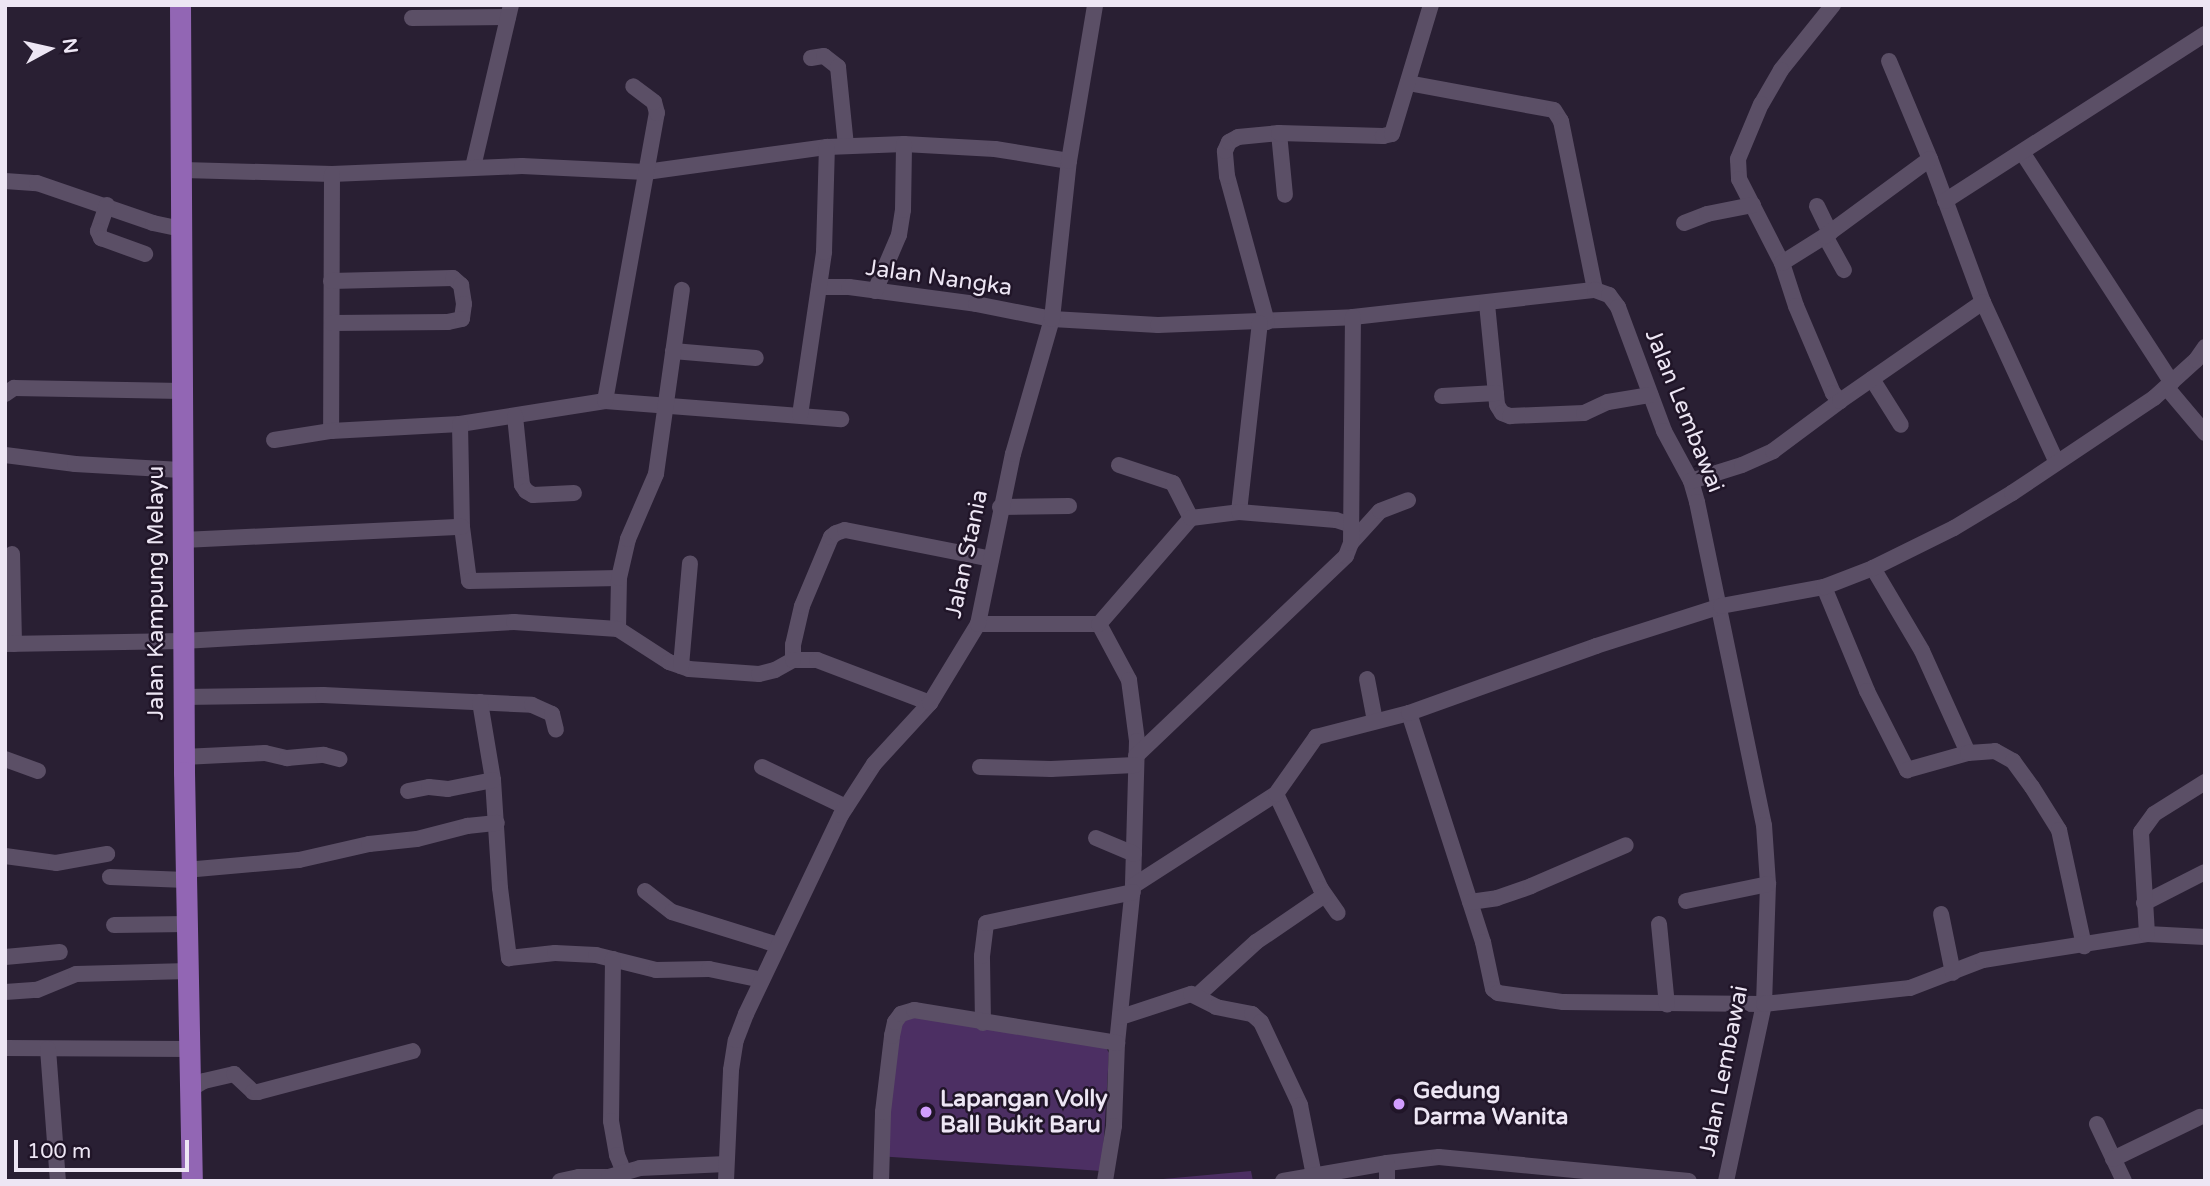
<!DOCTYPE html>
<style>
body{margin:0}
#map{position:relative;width:2210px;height:1186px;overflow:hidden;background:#291f33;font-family:"Varela Round",sans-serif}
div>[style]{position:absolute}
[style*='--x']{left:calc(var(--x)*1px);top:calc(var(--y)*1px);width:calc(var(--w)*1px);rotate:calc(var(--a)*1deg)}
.green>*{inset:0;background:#4c2f63}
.minor>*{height:16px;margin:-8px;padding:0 8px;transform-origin:8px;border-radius:8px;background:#5b4f66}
.major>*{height:21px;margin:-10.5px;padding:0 10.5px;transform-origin:10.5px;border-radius:10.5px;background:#9266b4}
.dots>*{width:19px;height:19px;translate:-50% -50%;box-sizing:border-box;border:4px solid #201528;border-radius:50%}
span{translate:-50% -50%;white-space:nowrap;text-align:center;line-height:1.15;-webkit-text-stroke:5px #201528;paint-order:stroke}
.street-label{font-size:23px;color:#ede6f4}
.poi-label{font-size:23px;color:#ede6f4;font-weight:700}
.left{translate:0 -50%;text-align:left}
.frame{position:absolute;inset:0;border:7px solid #ede6f4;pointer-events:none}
.north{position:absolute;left:14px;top:14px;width:70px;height:70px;-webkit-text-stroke:5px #201528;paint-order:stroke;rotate:82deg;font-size:19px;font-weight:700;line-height:28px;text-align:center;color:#ede6f4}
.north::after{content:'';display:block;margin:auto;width:24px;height:32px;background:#ede6f4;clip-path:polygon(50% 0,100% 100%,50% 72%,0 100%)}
.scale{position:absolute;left:14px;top:1140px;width:175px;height:32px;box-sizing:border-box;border:4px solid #ede6f4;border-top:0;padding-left:9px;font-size:21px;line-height:24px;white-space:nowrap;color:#ede6f4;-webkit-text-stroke:5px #201528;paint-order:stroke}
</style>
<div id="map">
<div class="green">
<i style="clip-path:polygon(897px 1013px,1105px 1046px,1109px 1053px,1102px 1171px,877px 1156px)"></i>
<i style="clip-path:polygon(1251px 1171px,1253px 1181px,1141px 1181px)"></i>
</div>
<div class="minor">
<i style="--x:1833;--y:5;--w:83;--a:128.7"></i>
<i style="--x:1781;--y:70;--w:39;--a:120"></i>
<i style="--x:1761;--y:104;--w:60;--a:112.7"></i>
<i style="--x:1738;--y:159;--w:20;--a:87"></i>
<i style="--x:1739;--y:179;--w:94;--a:62.9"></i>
<i style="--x:1782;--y:263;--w:45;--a:72"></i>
<i style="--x:1796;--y:306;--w:95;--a:67"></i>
<i style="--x:1833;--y:393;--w:11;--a:49"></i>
<i style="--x:412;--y:18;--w:96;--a:-0.6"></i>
<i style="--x:811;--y:58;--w:13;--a:-9"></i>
<i style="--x:824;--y:56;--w:18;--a:38"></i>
<i style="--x:838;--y:67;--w:79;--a:84.2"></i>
<i style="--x:1889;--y:61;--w:106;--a:67.3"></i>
<i style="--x:1930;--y:159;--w:153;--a:69.7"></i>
<i style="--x:1983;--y:302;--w:175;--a:65.3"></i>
<i style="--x:1408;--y:83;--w:148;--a:10.5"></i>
<i style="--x:1554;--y:110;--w:13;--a:58"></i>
<i style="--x:1561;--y:121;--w:172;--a:78.6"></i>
<i style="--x:1279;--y:133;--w:62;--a:84.5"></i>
<i style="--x:2022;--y:152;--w:275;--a:57"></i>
<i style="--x:473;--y:167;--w:166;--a:-76.8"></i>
<i style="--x:183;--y:170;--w:149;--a:1.5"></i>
<i style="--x:332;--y:174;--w:190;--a:-2.4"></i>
<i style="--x:522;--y:166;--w:124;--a:2.8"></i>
<i style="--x:646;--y:172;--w:183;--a:-7.9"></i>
<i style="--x:827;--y:147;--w:77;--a:-2.2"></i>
<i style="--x:904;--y:144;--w:91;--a:3.1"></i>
<i style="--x:995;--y:149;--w:75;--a:9.2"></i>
<i style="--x:332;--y:174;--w:257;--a:90.2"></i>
<i style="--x:331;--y:431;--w:129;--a:-3.1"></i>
<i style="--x:460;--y:424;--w:147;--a:-9"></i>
<i style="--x:605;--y:401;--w:237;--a:4.4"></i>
<i style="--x:5;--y:181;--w:32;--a:4"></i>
<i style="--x:37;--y:183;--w:123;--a:19"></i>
<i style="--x:153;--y:223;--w:29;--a:12"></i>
<i style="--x:1945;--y:201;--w:309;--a:-32.7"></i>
<i style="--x:107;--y:205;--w:28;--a:109"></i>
<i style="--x:98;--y:231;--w:8;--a:67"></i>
<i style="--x:101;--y:238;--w:47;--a:20"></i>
<i style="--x:1817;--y:206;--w:30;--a:64"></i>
<i style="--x:1684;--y:223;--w:25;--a:-21"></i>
<i style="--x:1707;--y:214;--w:47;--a:-11.1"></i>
<i style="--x:1825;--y:236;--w:39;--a:61"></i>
<i style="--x:1782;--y:263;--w:51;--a:-32.1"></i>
<i style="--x:1825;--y:236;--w:130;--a:-36.3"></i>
<i style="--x:331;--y:281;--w:122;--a:-1.4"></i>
<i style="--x:453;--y:278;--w:11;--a:41"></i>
<i style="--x:461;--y:285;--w:19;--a:81"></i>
<i style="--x:464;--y:304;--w:15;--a:98"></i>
<i style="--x:462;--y:319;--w:14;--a:168"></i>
<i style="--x:448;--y:322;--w:116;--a:179.5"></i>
<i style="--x:819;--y:287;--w:30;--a:0"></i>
<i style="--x:849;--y:287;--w:128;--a:7.6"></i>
<i style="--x:976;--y:304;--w:77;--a:11.2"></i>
<i style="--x:1052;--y:319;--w:106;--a:3.2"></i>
<i style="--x:1158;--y:325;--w:195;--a:-2.3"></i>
<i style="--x:1353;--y:317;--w:244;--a:-6.4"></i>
<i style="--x:1595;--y:290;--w:15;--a:20"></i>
<i style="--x:1609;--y:295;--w:15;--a:53"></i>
<i style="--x:1618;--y:307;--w:132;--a:69.6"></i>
<i style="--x:1664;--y:431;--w:57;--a:61.6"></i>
<i style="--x:1691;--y:481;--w:22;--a:74"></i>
<i style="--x:1697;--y:502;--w:330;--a:78.3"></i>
<i style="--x:1764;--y:825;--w:59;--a:86.1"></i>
<i style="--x:1768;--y:884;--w:120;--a:91.9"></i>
<i style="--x:1764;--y:1004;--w:181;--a:102.1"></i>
<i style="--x:875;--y:291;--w:61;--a:-66.8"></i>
<i style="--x:899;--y:235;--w:25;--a:-81"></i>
<i style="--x:903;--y:210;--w:66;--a:-89.1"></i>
<i style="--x:1487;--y:304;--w:101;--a:84.3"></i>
<i style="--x:1497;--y:405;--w:9;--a:58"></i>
<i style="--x:1502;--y:413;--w:9;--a:21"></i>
<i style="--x:1510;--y:416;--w:74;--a:-2.3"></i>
<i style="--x:1584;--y:413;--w:26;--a:-25"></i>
<i style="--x:1608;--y:402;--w:43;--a:-9.5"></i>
<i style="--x:1267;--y:322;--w:151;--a:-105.3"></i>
<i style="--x:1227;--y:176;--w:25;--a:-95"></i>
<i style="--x:1225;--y:151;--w:10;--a:-66"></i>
<i style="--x:1229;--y:142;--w:10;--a:-29"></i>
<i style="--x:1238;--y:137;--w:41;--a:-5.6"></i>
<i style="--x:1279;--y:133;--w:104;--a:1.7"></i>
<i style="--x:1383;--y:136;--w:9;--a:-13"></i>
<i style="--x:1392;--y:134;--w:135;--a:-73.2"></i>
<i style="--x:673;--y:351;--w:83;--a:4.8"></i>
<i style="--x:1872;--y:379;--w:54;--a:57.8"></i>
<i style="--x:2167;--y:388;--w:59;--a:49.8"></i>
<i style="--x:5;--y:394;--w:11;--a:-34"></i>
<i style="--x:14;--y:388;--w:168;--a:1"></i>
<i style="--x:1442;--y:396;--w:54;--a:-3.2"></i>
<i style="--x:605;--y:401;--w:293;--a:-79.8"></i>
<i style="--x:657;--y:113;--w:11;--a:-105"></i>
<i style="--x:654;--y:102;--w:26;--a:-143"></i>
<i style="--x:800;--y:415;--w:165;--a:-81.6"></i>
<i style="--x:824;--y:252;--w:105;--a:-88.4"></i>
<i style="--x:515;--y:416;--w:69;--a:84.2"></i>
<i style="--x:522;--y:485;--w:7;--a:56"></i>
<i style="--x:526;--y:491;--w:8;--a:30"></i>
<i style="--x:533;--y:495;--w:41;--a:-2.8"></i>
<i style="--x:460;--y:424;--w:103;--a:88.9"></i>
<i style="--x:462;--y:527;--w:54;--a:82.6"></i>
<i style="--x:469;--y:581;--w:150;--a:-1.1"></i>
<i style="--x:274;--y:440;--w:58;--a:-9"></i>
<i style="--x:5;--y:455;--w:71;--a:7.3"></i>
<i style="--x:75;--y:464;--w:106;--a:3.2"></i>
<i style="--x:1119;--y:465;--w:57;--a:18.4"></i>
<i style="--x:1173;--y:483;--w:39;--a:63"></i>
<i style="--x:1691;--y:481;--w:53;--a:-17.4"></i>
<i style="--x:1742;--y:465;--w:34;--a:-24"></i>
<i style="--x:1773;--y:451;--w:84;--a:-36.7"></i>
<i style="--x:1840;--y:401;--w:174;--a:-34.7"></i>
<i style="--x:1000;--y:507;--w:69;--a:-0.8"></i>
<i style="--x:1239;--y:512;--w:190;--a:-83.7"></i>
<i style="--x:183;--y:540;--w:279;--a:-2.7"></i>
<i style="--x:1351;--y:543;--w:43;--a:-47.8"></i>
<i style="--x:1380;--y:511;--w:30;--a:-21"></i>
<i style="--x:12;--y:554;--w:90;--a:88.7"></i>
<i style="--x:1873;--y:568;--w:96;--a:59.4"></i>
<i style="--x:1922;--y:651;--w:112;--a:65.7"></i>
<i style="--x:1824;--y:587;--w:113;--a:67.5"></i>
<i style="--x:1867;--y:691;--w:89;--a:63.1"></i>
<i style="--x:1907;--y:770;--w:63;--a:-15.6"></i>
<i style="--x:1968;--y:753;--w:27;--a:-4"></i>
<i style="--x:1995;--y:751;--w:21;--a:29"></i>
<i style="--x:2013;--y:761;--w:32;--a:54"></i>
<i style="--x:2032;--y:787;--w:51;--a:57.9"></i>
<i style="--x:2059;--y:830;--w:119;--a:77.8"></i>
<i style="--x:978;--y:624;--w:121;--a:0"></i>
<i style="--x:1099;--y:624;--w:64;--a:61.8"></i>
<i style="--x:1129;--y:680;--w:62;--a:82.5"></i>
<i style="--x:1137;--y:741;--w:145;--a:91.6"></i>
<i style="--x:1133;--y:886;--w:158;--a:95.8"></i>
<i style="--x:1117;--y:1043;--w:83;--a:92.1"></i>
<i style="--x:1114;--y:1126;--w:56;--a:99.3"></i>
<i style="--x:1099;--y:624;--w:140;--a:-49"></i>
<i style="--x:1191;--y:518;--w:48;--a:-7.1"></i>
<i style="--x:1239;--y:512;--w:97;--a:4.7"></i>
<i style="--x:1336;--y:520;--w:16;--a:18"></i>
<i style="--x:618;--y:629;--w:51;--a:-88.9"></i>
<i style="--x:619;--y:578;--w:40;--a:-77"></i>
<i style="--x:628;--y:539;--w:71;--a:-66.7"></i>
<i style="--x:656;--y:474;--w:186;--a:-82"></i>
<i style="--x:5;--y:644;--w:178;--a:-1"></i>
<i style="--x:183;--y:641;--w:332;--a:-3.3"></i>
<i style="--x:514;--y:622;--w:104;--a:3.9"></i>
<i style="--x:618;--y:629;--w:61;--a:32.9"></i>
<i style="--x:669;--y:662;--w:21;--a:19"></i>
<i style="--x:689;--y:669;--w:70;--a:4.1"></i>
<i style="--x:759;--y:674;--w:16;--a:-14"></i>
<i style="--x:775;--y:670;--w:21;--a:-29"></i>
<i style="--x:793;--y:660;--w:24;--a:0"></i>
<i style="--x:817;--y:660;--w:121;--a:20.8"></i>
<i style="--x:793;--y:660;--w:15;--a:-90"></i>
<i style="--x:793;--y:645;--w:40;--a:-77"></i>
<i style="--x:802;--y:606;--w:75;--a:-67.2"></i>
<i style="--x:831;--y:537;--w:6;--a:-39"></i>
<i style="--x:836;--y:533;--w:9;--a:-18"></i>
<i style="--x:845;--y:530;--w:149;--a:11.2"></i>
<i style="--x:681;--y:666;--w:103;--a:-85"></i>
<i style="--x:1367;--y:679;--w:43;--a:79.2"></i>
<i style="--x:183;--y:697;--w:140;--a:-0.8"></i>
<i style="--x:323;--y:695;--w:209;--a:2.7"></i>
<i style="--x:532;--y:705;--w:22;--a:24"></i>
<i style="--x:552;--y:714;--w:16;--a:76"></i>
<i style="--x:480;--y:702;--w:79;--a:80.5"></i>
<i style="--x:493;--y:780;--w:108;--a:86.3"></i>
<i style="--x:500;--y:888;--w:71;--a:82.7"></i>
<i style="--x:509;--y:958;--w:46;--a:-6.2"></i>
<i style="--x:555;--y:953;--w:41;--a:2.8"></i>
<i style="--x:596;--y:955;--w:62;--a:14"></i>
<i style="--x:656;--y:970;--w:53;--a:-1.1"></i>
<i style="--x:709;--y:969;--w:54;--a:11.7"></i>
<i style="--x:1409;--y:713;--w:241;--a:72.1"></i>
<i style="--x:1483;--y:942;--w:48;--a:78"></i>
<i style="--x:1493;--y:989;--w:6;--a:39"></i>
<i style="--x:1498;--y:993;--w:66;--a:7.9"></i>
<i style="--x:1563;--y:1002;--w:201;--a:0.6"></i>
<i style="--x:1764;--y:1004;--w:147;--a:-6.3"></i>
<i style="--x:1910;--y:988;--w:78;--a:-21"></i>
<i style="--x:1983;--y:960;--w:166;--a:-9"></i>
<i style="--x:2147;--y:934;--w:58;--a:3"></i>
<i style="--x:1136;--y:756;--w:290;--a:-43.6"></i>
<i style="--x:1346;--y:556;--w:14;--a:-69"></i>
<i style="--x:1351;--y:543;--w:226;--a:-89.5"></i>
<i style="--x:183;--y:757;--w:82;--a:-2.8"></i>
<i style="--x:265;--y:753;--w:23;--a:13"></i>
<i style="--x:287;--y:758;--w:37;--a:-5"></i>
<i style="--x:324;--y:755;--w:16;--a:15"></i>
<i style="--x:5;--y:759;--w:35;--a:20"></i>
<i style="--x:762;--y:767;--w:93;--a:25.5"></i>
<i style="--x:980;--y:767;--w:71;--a:1.6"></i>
<i style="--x:1051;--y:769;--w:84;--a:-2.7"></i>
<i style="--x:408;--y:791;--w:21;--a:-11"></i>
<i style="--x:429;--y:787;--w:19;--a:6"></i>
<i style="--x:448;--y:789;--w:46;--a:-11.3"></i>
<i style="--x:1276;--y:794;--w:105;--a:64.7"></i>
<i style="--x:1321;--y:889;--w:29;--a:55"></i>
<i style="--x:1096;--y:838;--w:41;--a:22.8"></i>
<i style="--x:5;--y:856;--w:51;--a:7.8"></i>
<i style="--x:56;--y:863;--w:52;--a:-10"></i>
<i style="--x:185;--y:870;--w:114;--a:-5"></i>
<i style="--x:299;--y:860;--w:72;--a:-12.9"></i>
<i style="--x:369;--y:844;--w:48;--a:-5.9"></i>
<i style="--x:417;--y:839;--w:52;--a:-14.6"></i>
<i style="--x:467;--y:826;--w:30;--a:-6"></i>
<i style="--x:110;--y:877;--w:76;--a:2.3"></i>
<i style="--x:1133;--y:886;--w:170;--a:-32.8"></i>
<i style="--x:1276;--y:794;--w:70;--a:-54.9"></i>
<i style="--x:1316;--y:737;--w:96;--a:-14.5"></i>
<i style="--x:1409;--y:713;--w:199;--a:-19.7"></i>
<i style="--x:1596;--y:646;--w:131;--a:-17.7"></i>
<i style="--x:1721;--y:606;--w:105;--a:-10.5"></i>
<i style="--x:1824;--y:587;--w:53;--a:-21.2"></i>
<i style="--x:1873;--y:568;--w:90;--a:-26.3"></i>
<i style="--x:1954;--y:528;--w:68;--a:-31.1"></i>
<i style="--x:2012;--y:493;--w:171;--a:-33.8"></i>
<i style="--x:2154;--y:398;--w:57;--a:-42.1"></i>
<i style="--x:2196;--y:360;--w:16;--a:-55"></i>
<i style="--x:645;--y:891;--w:34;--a:38"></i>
<i style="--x:672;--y:912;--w:111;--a:17.3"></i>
<i style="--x:1686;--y:901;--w:84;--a:-11.7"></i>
<i style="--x:1470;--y:902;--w:27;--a:-8"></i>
<i style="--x:1497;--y:898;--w:36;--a:-19"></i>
<i style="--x:1531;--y:886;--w:103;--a:-23.3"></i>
<i style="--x:2144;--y:903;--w:68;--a:-26.9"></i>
<i style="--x:1941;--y:914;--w:60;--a:78.5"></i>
<i style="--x:1659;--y:924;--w:81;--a:84.4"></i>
<i style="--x:114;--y:925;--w:73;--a:-0.8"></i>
<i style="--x:2147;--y:934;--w:102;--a:-93.4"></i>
<i style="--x:2141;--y:832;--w:22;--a:-54"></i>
<i style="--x:2154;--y:814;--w:60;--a:-32.1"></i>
<i style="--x:5;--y:957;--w:55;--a:-5.2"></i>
<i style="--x:613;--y:959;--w:162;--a:90.7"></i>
<i style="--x:611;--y:1121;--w:35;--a:80"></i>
<i style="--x:617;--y:1155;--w:18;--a:68"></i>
<i style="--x:5;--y:992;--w:32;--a:-4"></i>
<i style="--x:37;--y:990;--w:42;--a:-22.3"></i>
<i style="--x:76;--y:974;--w:112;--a:-1.5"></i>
<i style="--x:1198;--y:995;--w:79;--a:-42.4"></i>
<i style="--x:1256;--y:942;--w:83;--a:-34.3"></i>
<i style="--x:1121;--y:1017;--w:74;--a:-18.2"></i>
<i style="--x:1191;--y:994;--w:28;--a:27"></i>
<i style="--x:1216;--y:1007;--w:37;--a:11"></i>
<i style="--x:1252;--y:1014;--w:12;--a:42"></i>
<i style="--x:1261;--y:1022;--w:92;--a:64.8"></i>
<i style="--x:1300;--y:1105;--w:72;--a:78.8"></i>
<i style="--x:983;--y:1023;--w:67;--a:-90.9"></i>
<i style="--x:982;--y:956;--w:33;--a:-83"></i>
<i style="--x:986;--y:923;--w:150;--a:-11.9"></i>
<i style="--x:5;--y:1048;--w:184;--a:0.3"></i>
<i style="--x:48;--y:1049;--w:132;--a:85.7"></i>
<i style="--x:189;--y:1090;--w:17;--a:-31"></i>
<i style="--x:204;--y:1081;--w:31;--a:-13"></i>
<i style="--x:234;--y:1074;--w:26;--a:43"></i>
<i style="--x:253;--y:1092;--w:5;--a:0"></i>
<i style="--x:258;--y:1092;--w:160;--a:-14.8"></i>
<i style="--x:2097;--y:1124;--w:63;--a:64.7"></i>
<i style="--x:2113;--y:1159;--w:97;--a:-25.8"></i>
<i style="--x:560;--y:1181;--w:19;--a:-12"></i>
<i style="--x:579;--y:1177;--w:30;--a:0"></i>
<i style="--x:609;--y:1177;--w:32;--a:-16"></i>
<i style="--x:640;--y:1168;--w:86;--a:-2.7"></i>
<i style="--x:726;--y:1181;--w:111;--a:-87.4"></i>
<i style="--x:731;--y:1070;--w:30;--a:-81"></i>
<i style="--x:736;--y:1040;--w:28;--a:-69"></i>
<i style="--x:746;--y:1014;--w:221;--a:-64.5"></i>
<i style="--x:841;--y:815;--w:61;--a:-57.1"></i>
<i style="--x:874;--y:764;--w:83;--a:-47.4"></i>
<i style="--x:930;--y:703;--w:92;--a:-58.7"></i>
<i style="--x:978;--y:624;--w:174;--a:-78.4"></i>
<i style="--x:1013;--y:454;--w:141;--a:-73.9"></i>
<i style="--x:1052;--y:319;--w:159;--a:-83.9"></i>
<i style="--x:1069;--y:161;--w:158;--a:-80.5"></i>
<i style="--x:881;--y:1181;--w:69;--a:-88.3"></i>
<i style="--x:883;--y:1112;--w:77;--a:-83.2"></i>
<i style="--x:892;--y:1036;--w:14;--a:-78"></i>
<i style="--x:895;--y:1022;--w:10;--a:-53"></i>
<i style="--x:901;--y:1014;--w:14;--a:-17"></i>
<i style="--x:914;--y:1010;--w:206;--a:9.2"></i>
<i style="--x:1283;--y:1181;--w:106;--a:-9.8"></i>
<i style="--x:1387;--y:1163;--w:52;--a:-6.6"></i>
<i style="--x:1439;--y:1157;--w:251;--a:5.5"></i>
<i style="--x:1387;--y:1181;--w:18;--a:-90"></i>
</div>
<div class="major">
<i style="--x:180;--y:5;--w:767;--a:89.7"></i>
<i style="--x:184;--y:772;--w:409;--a:88.9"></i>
</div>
<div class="dots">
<i style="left:1399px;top:1104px;background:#d19dfe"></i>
<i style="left:926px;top:1112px;background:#d19dfe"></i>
</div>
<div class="street-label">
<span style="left:939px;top:278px;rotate:8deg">Jalan Nangka</span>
<span style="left:1684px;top:411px;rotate:68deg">Jalan Lembawai</span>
<span style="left:967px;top:554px;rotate:-78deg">Jalan Stania</span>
<span style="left:156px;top:593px;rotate:-90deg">Jalan Kampung Melayu</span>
<span style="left:1724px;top:1071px;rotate:-79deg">Jalan Lembawai</span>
</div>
<div class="poi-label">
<span class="left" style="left:1413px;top:1104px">Gedung<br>Darma Wanita</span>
<span class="left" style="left:940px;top:1112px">Lapangan Volly<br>Ball Bukit Baru</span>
</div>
<div class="frame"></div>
<div class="north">N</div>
<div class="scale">100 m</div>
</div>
